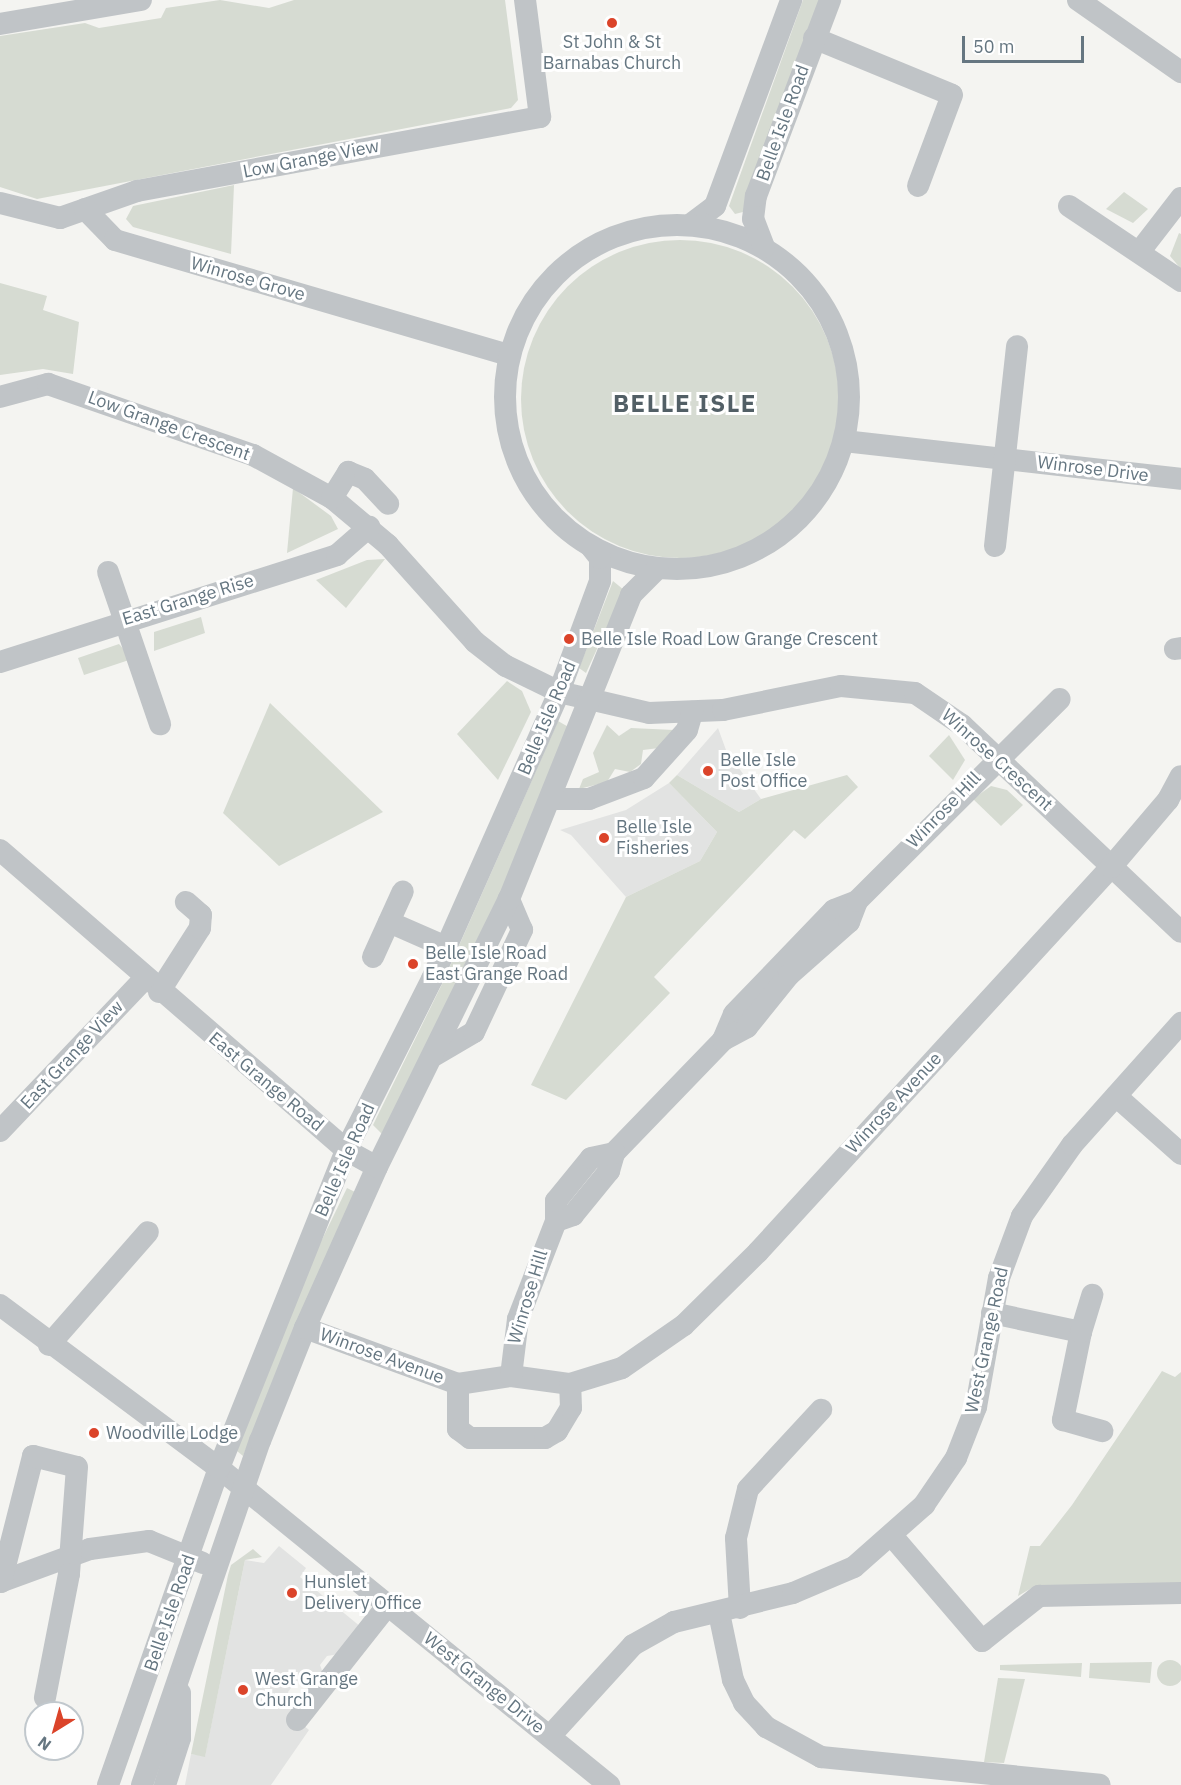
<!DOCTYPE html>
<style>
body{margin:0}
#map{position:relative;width:1181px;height:1785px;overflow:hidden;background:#f4f4f1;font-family:"IBM Plex Sans",sans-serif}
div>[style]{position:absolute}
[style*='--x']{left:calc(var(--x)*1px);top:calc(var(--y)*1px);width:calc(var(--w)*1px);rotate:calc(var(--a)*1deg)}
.built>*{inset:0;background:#e2e3e2}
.green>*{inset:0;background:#d6dbd2}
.round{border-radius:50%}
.minor>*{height:22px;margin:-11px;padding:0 11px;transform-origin:11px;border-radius:11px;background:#c0c4c7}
.minor>.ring{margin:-11px;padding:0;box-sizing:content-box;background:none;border:22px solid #c0c4c7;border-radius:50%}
.dots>*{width:16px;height:16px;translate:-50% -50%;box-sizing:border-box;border:3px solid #fff;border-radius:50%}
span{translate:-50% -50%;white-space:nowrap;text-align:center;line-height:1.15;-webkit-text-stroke:6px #fff;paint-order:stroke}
.poi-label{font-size:18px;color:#657681}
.left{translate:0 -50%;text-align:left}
.street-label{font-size:18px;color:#657681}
.district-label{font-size:24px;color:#525f66;font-weight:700;letter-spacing:1.5px}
.north{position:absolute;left:24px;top:1701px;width:60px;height:60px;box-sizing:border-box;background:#fff;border:2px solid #c1c8cd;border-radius:50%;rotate:217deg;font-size:16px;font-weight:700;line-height:24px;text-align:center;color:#657681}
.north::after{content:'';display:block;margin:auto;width:21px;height:27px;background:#db442a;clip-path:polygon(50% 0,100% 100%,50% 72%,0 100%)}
.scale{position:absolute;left:962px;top:36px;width:122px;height:27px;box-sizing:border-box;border:3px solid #657681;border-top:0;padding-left:8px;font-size:18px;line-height:21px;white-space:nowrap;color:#657681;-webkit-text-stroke:4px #fff;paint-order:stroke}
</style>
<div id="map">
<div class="built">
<i style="clip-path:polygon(718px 728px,726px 750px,761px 799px,739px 812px,677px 775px)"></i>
<i style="clip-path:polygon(669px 783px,717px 832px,700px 861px,626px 897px,571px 835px,560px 830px,626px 810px)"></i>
<i style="clip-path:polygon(279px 1546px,306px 1568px,300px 1577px,361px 1627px,339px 1654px,327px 1656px,320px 1665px,323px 1673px,310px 1688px,296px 1681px,288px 1692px,297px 1720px,309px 1730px,271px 1785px,185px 1785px,191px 1754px,205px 1756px,245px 1560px,264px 1563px)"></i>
</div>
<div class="green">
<i style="clip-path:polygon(220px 0,269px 8px,294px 0,505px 0,518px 100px,511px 108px,37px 199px,0 187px,0 36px,85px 23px,99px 28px,161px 18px,166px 8px)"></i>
<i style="clip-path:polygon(803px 0,821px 0,743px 212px,735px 214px,729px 206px)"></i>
<i style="clip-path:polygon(234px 185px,231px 254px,133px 227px,126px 219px,133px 206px)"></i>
<i style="clip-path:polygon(1124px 192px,1148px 209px,1133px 223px,1106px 209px)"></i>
<i style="clip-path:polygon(1179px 233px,1181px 234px,1181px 269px,1170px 256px)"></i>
<i class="round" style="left:521px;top:240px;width:318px;height:318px"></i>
<i style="clip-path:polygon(0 283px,47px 296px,43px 310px,79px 322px,73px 374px,43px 369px,0 375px)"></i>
<i style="clip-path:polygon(293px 488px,331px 516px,338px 529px,287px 553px)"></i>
<i style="clip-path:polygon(385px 559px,346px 608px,316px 580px,367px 560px)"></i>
<i style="clip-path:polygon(613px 581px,624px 590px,586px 673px,579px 668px)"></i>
<i style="clip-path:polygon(201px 617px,205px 633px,154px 651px,154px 632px)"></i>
<i style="clip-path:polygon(119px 644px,132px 659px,84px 675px,78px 658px)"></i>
<i style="clip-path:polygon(507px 681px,522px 691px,531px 712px,498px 780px,457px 734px)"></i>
<i style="clip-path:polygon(270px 703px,383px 812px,279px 866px,223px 813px)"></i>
<i style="clip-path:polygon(558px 721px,572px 729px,487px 926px,383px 1135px,373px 1125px,443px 982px)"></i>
<i style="clip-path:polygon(607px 725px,619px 736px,631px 728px,674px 730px,659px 748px,643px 750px,641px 764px,630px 772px,615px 769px,607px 782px,579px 789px,583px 779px,599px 772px,593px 753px)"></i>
<i style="clip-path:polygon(949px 735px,965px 760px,953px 780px,929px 756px)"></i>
<i style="clip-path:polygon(677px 775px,739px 812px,761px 799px,847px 775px,858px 787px,805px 839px,794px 830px,654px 977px,670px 993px,566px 1100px,531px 1085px,626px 897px,700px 861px,717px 832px,669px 783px)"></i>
<i style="clip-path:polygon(991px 786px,1007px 790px,1023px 805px,1001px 826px,973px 799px)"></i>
<i style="clip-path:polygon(347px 1188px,355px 1192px,243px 1456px,237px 1451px,298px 1289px)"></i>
<i style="clip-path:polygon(1162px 1371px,1175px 1377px,1181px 1372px,1181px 1583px,1035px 1586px,1018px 1596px,1030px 1546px,1040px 1546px,1072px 1505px)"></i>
<i style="clip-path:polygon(253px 1549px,262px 1557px,245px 1560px,205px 1757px,191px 1754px,228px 1575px,231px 1565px)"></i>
<i class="round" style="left:1157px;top:1660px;width:26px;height:26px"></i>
<i style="clip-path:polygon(1152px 1662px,1150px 1683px,1089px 1678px,1090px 1663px)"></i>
<i style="clip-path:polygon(1082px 1663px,1081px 1677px,1000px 1670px,1000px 1665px)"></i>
<i style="clip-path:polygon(998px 1678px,1025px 1679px,1004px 1763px,984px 1762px)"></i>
</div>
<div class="minor">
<i style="--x:1078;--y:0;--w:126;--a:35"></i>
<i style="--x:0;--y:24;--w:143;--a:-9.7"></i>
<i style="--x:814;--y:38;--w:149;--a:22.4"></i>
<i style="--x:952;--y:95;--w:97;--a:110.5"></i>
<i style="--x:0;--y:203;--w:62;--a:14"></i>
<i style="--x:60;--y:218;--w:82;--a:-19.3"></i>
<i style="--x:137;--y:191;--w:410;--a:-10.4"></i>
<i style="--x:540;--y:117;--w:118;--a:-97.3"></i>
<i style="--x:1069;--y:206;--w:135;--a:33.8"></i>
<i style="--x:85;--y:209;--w:43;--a:45.9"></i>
<i style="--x:115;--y:240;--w:409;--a:16.3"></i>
<i style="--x:691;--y:224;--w:30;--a:-37"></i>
<i style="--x:715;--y:206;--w:220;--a:-69.7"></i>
<i class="ring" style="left:505px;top:225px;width:322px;height:322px"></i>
<i style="--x:764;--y:247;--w:30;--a:-111"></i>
<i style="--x:753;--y:219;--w:23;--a:-83"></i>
<i style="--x:756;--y:196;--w:210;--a:-69.3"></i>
<i style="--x:1140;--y:251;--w:67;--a:-52.3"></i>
<i style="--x:0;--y:397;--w:50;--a:-15.2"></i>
<i style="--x:48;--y:384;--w:217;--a:19.1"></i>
<i style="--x:253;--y:455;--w:90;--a:28.6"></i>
<i style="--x:332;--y:498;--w:73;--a:40"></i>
<i style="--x:388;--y:545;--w:130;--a:48.1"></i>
<i style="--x:475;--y:642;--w:39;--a:38"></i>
<i style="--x:506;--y:666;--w:59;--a:26.1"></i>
<i style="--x:559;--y:692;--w:92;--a:13.1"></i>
<i style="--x:649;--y:713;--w:74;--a:-2.3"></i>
<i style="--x:723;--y:710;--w:120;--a:-11.5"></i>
<i style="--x:841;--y:686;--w:74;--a:5.4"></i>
<i style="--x:915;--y:693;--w:57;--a:34.2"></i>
<i style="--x:962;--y:725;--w:301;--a:43.4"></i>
<i style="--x:844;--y:441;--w:339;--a:6.4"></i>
<i style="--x:332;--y:498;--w:31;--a:-58"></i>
<i style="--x:348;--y:472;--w:18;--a:22"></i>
<i style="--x:365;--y:479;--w:34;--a:47"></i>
<i style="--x:995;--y:546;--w:201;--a:-83.7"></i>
<i style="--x:108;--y:572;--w:161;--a:71.1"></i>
<i style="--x:1175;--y:649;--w:6;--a:-9"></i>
<i style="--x:0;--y:662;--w:354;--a:-17.6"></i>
<i style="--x:337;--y:555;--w:43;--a:-41.2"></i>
<i style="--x:551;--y:799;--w:38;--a:0"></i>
<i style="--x:589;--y:799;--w:59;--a:-20.9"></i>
<i style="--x:644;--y:778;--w:64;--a:-48.1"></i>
<i style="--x:687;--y:730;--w:19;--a:-74"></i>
<i style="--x:0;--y:850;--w:458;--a:40.9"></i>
<i style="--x:346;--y:1150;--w:35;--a:29"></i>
<i style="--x:389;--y:922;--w:62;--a:23.7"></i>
<i style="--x:373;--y:957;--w:72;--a:-65.6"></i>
<i style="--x:159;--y:992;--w:76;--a:-57.4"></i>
<i style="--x:200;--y:928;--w:13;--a:-86"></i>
<i style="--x:201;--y:915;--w:20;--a:-139"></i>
<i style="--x:723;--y:1040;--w:28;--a:-67"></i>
<i style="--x:734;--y:1014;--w:144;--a:-46.1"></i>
<i style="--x:834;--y:910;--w:25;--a:-21"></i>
<i style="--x:435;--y:1055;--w:45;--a:-30.5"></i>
<i style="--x:474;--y:1032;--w:113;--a:-64.8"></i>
<i style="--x:522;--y:930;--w:34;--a:-113"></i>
<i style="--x:1116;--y:1096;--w:87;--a:41.7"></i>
<i style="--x:0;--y:1131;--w:209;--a:-46.5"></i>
<i style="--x:556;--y:1221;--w:18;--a:-19"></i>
<i style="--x:573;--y:1215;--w:57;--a:-50.7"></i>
<i style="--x:609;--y:1171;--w:19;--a:-74"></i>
<i style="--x:614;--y:1153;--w:157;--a:-46"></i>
<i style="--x:723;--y:1040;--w:27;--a:-28"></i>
<i style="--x:747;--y:1027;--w:67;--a:-51.1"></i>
<i style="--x:789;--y:975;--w:80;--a:-41.5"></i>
<i style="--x:849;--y:922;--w:22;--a:-69"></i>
<i style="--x:857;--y:901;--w:286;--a:-44.9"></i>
<i style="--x:0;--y:1305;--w:273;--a:36.7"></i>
<i style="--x:219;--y:1468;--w:503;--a:39.1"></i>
<i style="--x:992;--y:1313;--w:91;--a:12.1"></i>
<i style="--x:1081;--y:1332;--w:90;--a:101.6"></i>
<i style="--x:1063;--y:1420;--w:41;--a:15.8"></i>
<i style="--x:305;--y:1328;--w:163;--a:20.1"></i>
<i style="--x:458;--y:1384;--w:54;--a:-8.6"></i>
<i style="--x:511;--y:1376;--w:60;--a:7.7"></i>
<i style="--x:570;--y:1384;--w:54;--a:-17.1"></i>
<i style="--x:622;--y:1368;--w:75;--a:-34.7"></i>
<i style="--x:684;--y:1325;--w:104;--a:-44.6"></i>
<i style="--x:758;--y:1252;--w:522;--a:-47.48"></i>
<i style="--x:1111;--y:867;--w:88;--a:-49.6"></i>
<i style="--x:1168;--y:800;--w:27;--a:-62"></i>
<i style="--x:1081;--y:1332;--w:39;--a:-73"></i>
<i style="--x:49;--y:1345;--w:150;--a:-48.8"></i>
<i style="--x:511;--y:1376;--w:57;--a:-83"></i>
<i style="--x:518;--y:1319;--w:105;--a:-68.8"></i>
<i style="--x:556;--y:1221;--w:20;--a:-90"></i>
<i style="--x:556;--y:1201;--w:55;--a:-50.9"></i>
<i style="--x:591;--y:1158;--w:24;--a:-12"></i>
<i style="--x:458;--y:1384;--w:45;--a:90"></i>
<i style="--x:458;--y:1429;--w:15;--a:37"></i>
<i style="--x:470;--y:1438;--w:75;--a:0"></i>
<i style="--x:545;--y:1438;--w:14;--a:-30"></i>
<i style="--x:557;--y:1431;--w:27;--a:-59"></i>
<i style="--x:571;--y:1408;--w:24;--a:-92"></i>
<i style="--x:893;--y:1537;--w:137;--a:49.4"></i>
<i style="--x:982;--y:1641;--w:73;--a:-38.3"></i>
<i style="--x:1039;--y:1596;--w:142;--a:-1.2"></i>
<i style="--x:0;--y:1582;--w:96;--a:-20.1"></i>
<i style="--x:90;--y:1549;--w:60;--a:-7.7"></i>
<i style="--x:149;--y:1541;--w:58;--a:22.2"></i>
<i style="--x:1;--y:1582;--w:130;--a:-75.7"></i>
<i style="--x:33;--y:1456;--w:45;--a:14"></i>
<i style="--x:77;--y:1467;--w:107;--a:94.3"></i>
<i style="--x:69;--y:1574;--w:126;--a:101"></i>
<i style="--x:740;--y:1608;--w:70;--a:-93.3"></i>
<i style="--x:736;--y:1538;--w:50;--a:-76.2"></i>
<i style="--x:748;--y:1489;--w:108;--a:-47.3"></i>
<i style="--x:719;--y:1613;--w:68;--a:78.2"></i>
<i style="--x:733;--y:1680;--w:25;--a:64"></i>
<i style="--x:744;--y:1703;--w:33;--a:47"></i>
<i style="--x:766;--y:1727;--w:63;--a:28.6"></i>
<i style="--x:821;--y:1757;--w:280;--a:5.7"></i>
<i style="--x:297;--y:1720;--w:145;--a:-51.7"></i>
<i style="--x:550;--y:1736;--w:123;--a:-47.6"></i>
<i style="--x:633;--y:1645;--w:47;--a:-29.3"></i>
<i style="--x:674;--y:1622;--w:122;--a:-13.7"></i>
<i style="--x:793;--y:1593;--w:66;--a:-23.1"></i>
<i style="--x:854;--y:1567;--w:94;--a:-41.5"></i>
<i style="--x:924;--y:1505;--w:57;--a:-55.8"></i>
<i style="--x:956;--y:1458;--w:55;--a:-68.6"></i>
<i style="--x:976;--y:1407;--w:131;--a:-79.9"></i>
<i style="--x:999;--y:1278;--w:66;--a:-69.6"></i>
<i style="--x:1022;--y:1216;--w:87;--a:-54.8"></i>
<i style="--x:1072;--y:1145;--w:164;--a:-48.2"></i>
<i style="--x:108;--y:1785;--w:336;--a:-70.7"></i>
<i style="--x:219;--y:1468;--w:342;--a:-68.2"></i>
<i style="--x:346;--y:1150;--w:191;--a:-63.3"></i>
<i style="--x:432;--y:979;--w:314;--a:-66.1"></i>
<i style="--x:559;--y:692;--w:118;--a:-69.7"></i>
<i style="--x:600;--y:581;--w:23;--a:-90"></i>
<i style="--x:600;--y:558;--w:13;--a:-129"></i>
<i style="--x:142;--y:1785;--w:364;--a:-71.1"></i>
<i style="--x:260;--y:1441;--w:122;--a:-68.3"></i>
<i style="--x:305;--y:1328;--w:176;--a:-65.9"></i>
<i style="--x:377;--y:1167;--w:299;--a:-63.8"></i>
<i style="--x:509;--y:899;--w:328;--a:-68.1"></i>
<i style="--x:631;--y:595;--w:37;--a:-45"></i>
<i style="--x:165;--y:1785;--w:49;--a:-72.3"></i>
<i style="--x:180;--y:1738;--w:45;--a:-90"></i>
</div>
<div class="dots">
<i style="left:612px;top:23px;background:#db442a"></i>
<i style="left:569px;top:639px;background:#db442a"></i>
<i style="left:708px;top:771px;background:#db442a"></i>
<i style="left:604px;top:838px;background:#db442a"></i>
<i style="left:413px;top:964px;background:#db442a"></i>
<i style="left:94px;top:1433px;background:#db442a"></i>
<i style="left:292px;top:1593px;background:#db442a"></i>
<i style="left:243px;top:1690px;background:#db442a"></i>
</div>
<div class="poi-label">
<span style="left:612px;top:53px">St John &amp; St<br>Barnabas Church</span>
<span class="left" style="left:581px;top:639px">Belle Isle Road Low Grange Crescent</span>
<span class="left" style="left:720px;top:771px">Belle Isle<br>Post Office</span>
<span class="left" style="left:616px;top:838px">Belle Isle<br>Fisheries</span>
<span class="left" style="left:425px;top:964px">Belle Isle Road<br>East Grange Road</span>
<span class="left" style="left:106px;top:1433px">Woodville Lodge</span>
<span class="left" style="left:304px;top:1593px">Hunslet<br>Delivery Office</span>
<span class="left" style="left:255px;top:1690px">West Grange<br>Church</span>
</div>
<div class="street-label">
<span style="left:783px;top:123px;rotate:-70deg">Belle Isle Road</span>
<span style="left:311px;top:159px;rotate:-11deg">Low Grange View</span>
<span style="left:248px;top:279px;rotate:16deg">Winrose Grove</span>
<span style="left:169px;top:426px;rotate:20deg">Low Grange Crescent</span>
<span style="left:1093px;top:469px;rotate:7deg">Winrose Drive</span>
<span style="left:188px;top:600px;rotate:-17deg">East Grange Rise</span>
<span style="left:547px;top:718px;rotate:-67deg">Belle Isle Road</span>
<span style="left:997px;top:760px;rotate:42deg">Winrose Crescent</span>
<span style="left:944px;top:810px;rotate:-46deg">Winrose Hill</span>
<span style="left:72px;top:1055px;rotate:-47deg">East Grange View</span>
<span style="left:266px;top:1082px;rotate:40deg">East Grange Road</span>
<span style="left:894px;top:1103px;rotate:-47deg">Winrose Avenue</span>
<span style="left:345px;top:1160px;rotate:-66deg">Belle Isle Road</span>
<span style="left:528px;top:1297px;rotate:-73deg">Winrose Hill</span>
<span style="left:987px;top:1340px;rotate:-78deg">West Grange Road</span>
<span style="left:382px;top:1356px;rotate:20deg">Winrose Avenue</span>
<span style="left:170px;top:1613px;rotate:-71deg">Belle Isle Road</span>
<span style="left:484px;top:1683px;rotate:39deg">West Grange Drive</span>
</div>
<div class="district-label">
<span style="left:685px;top:404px">BELLE ISLE</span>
</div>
<div class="north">N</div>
<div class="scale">50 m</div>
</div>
